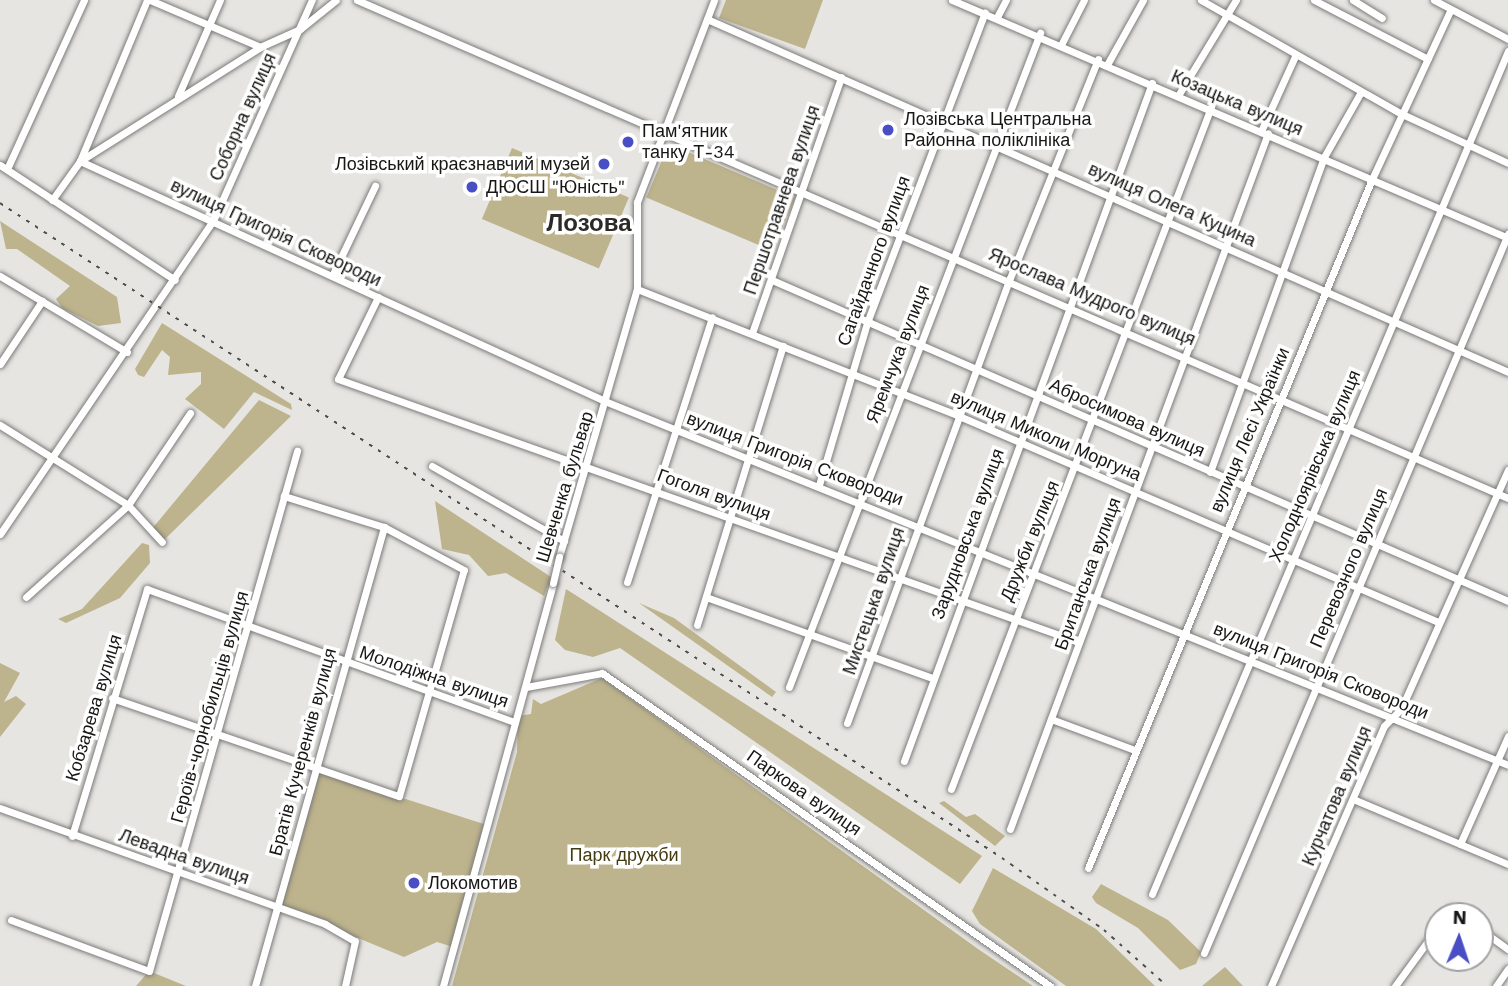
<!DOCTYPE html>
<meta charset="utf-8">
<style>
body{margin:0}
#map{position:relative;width:1508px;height:986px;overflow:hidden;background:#e6e5e2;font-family:"Work Sans",sans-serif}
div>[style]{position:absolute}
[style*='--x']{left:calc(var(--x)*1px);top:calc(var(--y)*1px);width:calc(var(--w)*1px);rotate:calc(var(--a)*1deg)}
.green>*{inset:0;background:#bdb38c;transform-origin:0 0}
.roads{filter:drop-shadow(0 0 2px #7c7b79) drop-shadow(0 0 2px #7c7b79)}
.minor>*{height:7px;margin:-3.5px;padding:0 3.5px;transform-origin:3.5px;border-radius:3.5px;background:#fff}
.rail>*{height:2px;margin-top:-1px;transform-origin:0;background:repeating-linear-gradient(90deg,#4c4c4a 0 3.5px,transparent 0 10.5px)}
.bridges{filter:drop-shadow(0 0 2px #7c7b79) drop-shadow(0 0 2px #7c7b79)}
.minor-bridge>*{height:7px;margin:-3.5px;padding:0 3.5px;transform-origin:3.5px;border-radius:3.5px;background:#fff}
.dots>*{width:19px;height:19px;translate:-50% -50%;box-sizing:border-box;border:4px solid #fff;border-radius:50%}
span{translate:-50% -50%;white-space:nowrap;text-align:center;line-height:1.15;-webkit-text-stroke:7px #fff;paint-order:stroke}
.street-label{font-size:18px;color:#171716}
.poi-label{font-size:18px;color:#171716}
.left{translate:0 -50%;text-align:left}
.right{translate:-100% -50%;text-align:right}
.park-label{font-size:18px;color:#453b11}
.district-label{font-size:24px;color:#2b2a28;font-weight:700}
.north{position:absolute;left:1424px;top:902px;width:70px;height:70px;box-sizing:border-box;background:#fff;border:2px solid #a2a2a2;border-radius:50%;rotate:2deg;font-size:19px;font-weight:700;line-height:28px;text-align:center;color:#171716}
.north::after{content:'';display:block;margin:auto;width:24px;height:32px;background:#494ec4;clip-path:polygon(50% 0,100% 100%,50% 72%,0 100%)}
</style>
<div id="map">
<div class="green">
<i style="clip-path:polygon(726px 0,823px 0,805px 49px,719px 18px)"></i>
<i style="left:669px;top:144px;width:137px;height:58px;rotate:23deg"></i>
<i style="left:512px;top:148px;width:127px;height:77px;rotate:23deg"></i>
<i style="clip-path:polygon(0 221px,117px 297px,121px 323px,98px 326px,62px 308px,56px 299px,70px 286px,17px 249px,6px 249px)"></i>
<i style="clip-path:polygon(162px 323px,291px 404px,292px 410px,254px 392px,224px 429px,185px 399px,201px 384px,201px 372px,168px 375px,170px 357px,162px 350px,144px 377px,138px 375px,135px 369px)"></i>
<i style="clip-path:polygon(259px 400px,291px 416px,162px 542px,151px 530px)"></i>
<i style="clip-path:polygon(435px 501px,551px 577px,544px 596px,506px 573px,488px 576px,469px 555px,442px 549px)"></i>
<i style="clip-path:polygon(142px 543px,149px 545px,150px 563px,120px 598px,66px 623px,58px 619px,82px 609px)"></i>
<i style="clip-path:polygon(566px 589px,982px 856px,960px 884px,620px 648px,593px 657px,565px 650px,555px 640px)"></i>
<i style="clip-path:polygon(639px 603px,674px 618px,776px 692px,772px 697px)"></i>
<i style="clip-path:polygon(0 663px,20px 673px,4px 702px,16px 696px,26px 704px,0 737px)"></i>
<i style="clip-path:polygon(602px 678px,978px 949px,1033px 986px,452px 986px,517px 752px,518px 716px,531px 714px,533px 699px,541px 704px)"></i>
<i style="clip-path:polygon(315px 770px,487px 825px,453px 947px,437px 942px,404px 957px,278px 905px)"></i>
<i style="clip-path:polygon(944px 801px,966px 817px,975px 814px,1005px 836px,995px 846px,939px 803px)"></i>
<i style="clip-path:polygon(993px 868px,1096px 929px,1155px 986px,1066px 986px,980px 924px,972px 911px)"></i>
<i style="clip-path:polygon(1101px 884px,1168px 920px,1201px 952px,1196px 964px,1180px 970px,1138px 928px,1096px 903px,1092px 897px)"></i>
<i style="clip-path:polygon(1225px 967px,1243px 986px,1202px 986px)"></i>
<i style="clip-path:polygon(149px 971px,186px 986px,136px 986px)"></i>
</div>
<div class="roads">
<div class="minor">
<i style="--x:147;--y:0;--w:174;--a:112.6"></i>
<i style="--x:80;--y:161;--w:579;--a:24.57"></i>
<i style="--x:607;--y:402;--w:971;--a:21.94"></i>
<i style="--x:150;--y:0;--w:120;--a:23.1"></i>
<i style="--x:357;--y:0;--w:1254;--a:23.4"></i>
<i style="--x:952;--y:0;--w:605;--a:23.17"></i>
<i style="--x:1201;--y:0;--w:231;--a:29.6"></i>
<i style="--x:1402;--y:114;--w:117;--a:24.8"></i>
<i style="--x:1314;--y:0;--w:128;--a:27.4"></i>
<i style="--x:1353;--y:0;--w:34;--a:32"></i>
<i style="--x:1434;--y:0;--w:84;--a:27.8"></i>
<i style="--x:997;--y:17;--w:19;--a:-62"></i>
<i style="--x:707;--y:19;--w:875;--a:23.78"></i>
<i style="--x:1062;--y:43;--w:48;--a:-62.9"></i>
<i style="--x:1108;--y:63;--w:72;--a:-60.9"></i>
<i style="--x:1179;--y:94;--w:110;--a:-58.8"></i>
<i style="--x:178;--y:96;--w:105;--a:-66.4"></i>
<i style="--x:1262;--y:129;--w:82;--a:-65.6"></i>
<i style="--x:0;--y:165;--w:209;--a:33.3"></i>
<i style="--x:7;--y:169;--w:186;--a:-65.5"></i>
<i style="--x:52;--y:200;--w:48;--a:-54.3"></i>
<i style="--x:80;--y:161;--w:213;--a:-32.3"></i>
<i style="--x:260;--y:47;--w:44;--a:-24.2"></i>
<i style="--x:300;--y:29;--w:46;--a:-38.9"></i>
<i style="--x:0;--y:276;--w:148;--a:30.9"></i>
<i style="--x:332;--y:276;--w:100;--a:-64.5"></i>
<i style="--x:772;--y:280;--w:803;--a:23.56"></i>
<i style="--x:637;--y:289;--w:346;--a:21.5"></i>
<i style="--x:959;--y:416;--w:521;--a:23.27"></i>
<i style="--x:378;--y:297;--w:91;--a:116"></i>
<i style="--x:338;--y:379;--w:786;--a:19.54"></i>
<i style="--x:752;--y:333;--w:271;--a:-70.8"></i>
<i style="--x:0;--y:364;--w:76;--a:-56.3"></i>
<i style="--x:0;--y:425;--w:151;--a:32"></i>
<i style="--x:128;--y:505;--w:50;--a:47.4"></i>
<i style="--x:432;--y:466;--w:152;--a:29.6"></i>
<i style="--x:1210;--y:472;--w:335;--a:-70.1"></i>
<i style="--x:1324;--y:157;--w:75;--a:-60.4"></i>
<i style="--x:819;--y:485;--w:172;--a:-73.5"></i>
<i style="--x:868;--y:320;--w:329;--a:-69.2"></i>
<i style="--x:0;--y:534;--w:379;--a:-55.8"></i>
<i style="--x:213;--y:221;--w:242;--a:-65.9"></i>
<i style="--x:559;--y:557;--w:279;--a:-73.8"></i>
<i style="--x:637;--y:289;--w:87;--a:-90"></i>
<i style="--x:637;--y:202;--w:216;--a:-69.1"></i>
<i style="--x:627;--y:582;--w:278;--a:-72.2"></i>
<i style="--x:26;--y:597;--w:137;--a:-42"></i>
<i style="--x:128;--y:505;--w:111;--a:-56"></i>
<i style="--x:706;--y:597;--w:240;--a:19.7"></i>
<i style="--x:697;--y:625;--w:292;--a:-72.9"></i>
<i style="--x:526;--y:687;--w:77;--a:-10.4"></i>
<i style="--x:602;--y:673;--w:547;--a:34.94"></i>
<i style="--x:789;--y:687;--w:701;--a:-69"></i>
<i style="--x:112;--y:698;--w:303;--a:18.9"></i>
<i style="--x:399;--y:796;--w:235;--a:-74"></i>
<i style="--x:464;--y:570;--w:91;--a:-151.7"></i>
<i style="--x:384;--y:527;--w:105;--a:-162.8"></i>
<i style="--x:1051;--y:719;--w:90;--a:20.3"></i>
<i style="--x:847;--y:723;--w:474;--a:-69.9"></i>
<i style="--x:1010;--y:278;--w:236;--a:-68.1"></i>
<i style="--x:904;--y:761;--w:722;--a:-69.91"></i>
<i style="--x:951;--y:789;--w:730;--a:-69.13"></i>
<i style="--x:1353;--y:799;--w:168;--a:22.8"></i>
<i style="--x:0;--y:808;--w:345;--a:19.6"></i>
<i style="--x:325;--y:924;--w:34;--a:30"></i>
<i style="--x:355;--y:941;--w:46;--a:102.5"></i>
<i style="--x:1010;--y:829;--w:742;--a:-69.66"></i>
<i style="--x:72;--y:836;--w:258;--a:-73.1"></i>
<i style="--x:147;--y:589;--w:390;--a:19.9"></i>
<i style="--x:1460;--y:844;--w:118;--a:-66"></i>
<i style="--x:1088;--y:868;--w:745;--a:-67.6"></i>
<i style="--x:1372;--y:179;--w:187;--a:-65.1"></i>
<i style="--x:1152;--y:894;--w:915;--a:-67.11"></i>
<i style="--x:1446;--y:916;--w:9;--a:-49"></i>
<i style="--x:1452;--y:909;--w:12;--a:35"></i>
<i style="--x:11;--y:920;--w:147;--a:20.3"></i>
<i style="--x:149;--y:971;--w:541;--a:-74.11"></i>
<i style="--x:1480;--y:929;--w:34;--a:36"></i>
<i style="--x:1204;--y:953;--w:781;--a:-67.08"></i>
<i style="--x:255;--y:986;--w:477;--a:-74.3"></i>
<i style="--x:443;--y:986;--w:418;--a:-74.7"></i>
<i style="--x:1271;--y:986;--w:283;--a:-66.5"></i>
<i style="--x:1384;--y:726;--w:24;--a:-45"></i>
<i style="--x:1401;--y:709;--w:262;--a:-65.9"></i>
<i style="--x:1395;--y:986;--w:73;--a:-53.9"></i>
<i style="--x:1496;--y:986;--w:21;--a:-55"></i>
</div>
</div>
<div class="rail">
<i style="--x:0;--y:203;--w:1197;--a:33.17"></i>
<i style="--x:1002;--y:858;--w:125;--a:35.2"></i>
<i style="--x:1104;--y:930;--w:84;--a:41.6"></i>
</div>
<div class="bridges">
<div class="minor-bridge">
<i style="--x:553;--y:583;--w:27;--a:-77"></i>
</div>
</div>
<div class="dots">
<i style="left:888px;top:130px;background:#494ec4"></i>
<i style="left:628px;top:142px;background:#494ec4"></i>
<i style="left:604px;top:164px;background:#494ec4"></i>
<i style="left:472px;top:187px;background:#494ec4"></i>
<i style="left:414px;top:883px;background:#494ec4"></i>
</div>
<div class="street-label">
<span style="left:1237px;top:103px;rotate:23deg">Козацька вулиця</span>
<span style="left:243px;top:117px;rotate:-66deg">Соборна вулиця</span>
<span style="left:782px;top:200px;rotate:-71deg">Першотравнева вулиця</span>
<span style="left:1172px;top:205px;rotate:24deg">вулиця Олега Куцина</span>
<span style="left:276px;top:233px;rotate:25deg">вулиця Григорія Сковороди</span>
<span style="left:874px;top:261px;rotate:-70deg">Сагайдачного вулиця</span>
<span style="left:1092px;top:297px;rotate:23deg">Ярослава Мудрого вулиця</span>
<span style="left:898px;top:354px;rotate:-69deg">Яремчука вулиця</span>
<span style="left:1127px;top:418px;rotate:24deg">Абросимова вулиця</span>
<span style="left:1250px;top:430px;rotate:-67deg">вулиця Лесі Українки</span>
<span style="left:1046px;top:436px;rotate:23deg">вулиця Миколи Моргуна</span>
<span style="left:795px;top:459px;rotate:21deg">вулиця Григорія Сковороди</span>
<span style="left:1315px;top:466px;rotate:-67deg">Холодноярівська вулиця</span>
<span style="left:565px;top:487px;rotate:-73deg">Шевченка бульвар</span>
<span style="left:714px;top:495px;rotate:20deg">Гоголя вулиця</span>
<span style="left:968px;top:534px;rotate:-70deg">Зарудновська вулиця</span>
<span style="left:1030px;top:541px;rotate:-68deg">Дружби вулиця</span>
<span style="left:1349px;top:568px;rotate:-67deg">Перевозного вулиця</span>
<span style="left:1088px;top:574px;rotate:-70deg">Британська вулиця</span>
<span style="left:874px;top:601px;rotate:-71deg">Мистецька вулиця</span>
<span style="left:1321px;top:671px;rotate:22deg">вулиця Григорія Сковороди</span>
<span style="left:434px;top:677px;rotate:19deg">Молодіжна вулиця</span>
<span style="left:210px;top:707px;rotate:-74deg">Героїв-чорнобильців вулиця</span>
<span style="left:94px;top:708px;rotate:-73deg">Кобзарева вулиця</span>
<span style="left:303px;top:752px;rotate:-75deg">Братів Кучеренків вулиця</span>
<span style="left:804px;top:793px;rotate:35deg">Паркова вулиця</span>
<span style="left:1337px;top:796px;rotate:-67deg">Курчатова вулиця</span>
<span style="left:184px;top:857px;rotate:19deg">Левадна вулиця</span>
</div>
<div class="poi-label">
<span class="left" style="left:904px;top:130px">Лозівська Центральна<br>Районна поліклініка</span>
<span class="left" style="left:642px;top:142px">Пам'ятник<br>танку Т-34</span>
<span class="right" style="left:590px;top:164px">Лозівський краєзнавчий музей</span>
<span class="left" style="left:486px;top:187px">ДЮСШ "Юність"</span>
<span class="left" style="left:428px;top:883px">Локомотив</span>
</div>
<div class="park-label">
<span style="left:624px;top:855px">Парк дружби</span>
</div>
<div class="district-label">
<span style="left:589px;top:224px">Лозова</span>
</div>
<div class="north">N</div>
</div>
